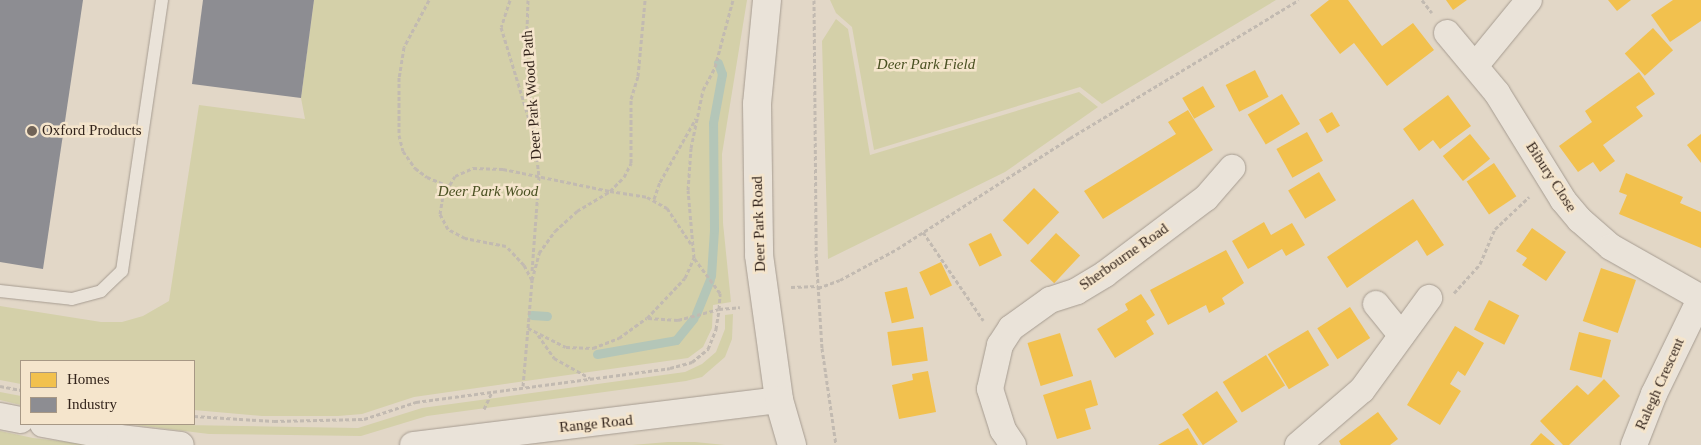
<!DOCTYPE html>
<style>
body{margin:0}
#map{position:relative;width:1701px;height:445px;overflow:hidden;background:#e2d7c7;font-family:Georgia,serif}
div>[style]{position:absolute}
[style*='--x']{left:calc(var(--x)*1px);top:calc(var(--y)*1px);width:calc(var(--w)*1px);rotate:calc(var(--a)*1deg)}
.green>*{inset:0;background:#d4d0a9}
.homes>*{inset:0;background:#f2c14e;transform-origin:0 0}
.industry>*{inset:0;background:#8d8d92}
.stream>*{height:9px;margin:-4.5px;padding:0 4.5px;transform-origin:4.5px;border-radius:4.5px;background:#b4c6b8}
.path>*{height:3px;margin-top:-1.5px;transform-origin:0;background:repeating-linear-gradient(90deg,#c2bab1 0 4px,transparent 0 6.5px)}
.roads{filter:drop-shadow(0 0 1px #a69c91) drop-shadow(0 0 1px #a69c91)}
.lane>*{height:12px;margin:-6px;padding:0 6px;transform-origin:6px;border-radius:6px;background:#eae3d9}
.street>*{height:26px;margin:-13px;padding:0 13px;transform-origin:13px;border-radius:13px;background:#eae3d9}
.secondary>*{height:28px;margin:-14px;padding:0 14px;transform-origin:14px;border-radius:14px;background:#eae3d9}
.dots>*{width:14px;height:14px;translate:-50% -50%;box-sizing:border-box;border:2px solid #f5e5cc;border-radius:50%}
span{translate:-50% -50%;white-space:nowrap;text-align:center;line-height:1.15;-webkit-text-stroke:5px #f5e5cc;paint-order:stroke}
.park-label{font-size:15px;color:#495021;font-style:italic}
.street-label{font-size:15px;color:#33241b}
.poi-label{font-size:15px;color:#33241b}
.left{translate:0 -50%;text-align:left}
.legend{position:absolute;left:20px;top:360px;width:175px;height:65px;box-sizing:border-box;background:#f5e5cc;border:1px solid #a79885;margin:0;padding:6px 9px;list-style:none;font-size:15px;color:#33241b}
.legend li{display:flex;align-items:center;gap:10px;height:25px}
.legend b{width:25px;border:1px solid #a79885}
</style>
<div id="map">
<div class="green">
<i style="clip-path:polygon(314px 0,747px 0,722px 154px,723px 223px,731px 302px,713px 305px,712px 328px,703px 347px,688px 358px,414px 397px,362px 414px,338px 416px,262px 416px,194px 410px,194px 361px,21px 361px,21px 384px,0 380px,0 306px,101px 322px,122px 322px,143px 316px,169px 301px,199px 105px,305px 119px,301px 98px)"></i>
<i style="clip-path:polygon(830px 0,1276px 0,1102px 104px,1080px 87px,874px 150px,852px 27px,836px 13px)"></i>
<i style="clip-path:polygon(836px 19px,848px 29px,870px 155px,1079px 92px,1098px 107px,1005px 172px,828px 259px,822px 41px)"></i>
<i style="clip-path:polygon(733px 314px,732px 339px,725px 357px,702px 377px,686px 381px,427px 416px,361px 436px,209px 434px,127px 424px,358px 428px,422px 408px,685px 372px,702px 364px,716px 352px,725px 329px,725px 315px)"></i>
<i style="clip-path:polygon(0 392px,21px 396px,21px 405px,0 400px)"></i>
<i style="clip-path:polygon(0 431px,33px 438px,94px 445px,0 445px)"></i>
<i style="clip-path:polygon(695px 442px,725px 445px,632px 445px,668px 442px)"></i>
</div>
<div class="homes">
<i style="clip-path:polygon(1329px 0,1348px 0,1382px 46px,1413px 23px,1434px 50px,1387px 86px,1354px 43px,1340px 54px,1310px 15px)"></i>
<i style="clip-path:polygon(1446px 0,1467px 0,1453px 10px)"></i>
<i style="clip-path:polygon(1608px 0,1631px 0,1617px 11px)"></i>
<i style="clip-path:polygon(1673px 0,1701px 0,1701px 21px,1670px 42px,1651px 15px)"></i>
<i style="left:1653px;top:28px;width:30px;height:38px;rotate:48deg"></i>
<i style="left:1255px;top:70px;width:30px;height:33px;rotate:63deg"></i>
<i style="clip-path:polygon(1639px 72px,1655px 94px,1636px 107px,1643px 116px,1603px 145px,1615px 161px,1600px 172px,1593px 162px,1578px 172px,1559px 146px,1592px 122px,1585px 111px)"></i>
<i style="left:1203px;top:86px;width:24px;height:24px;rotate:60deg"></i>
<i style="left:1282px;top:94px;width:35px;height:40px;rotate:59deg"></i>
<i style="clip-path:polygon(1448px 95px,1471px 126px,1440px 149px,1433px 140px,1419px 151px,1403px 129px)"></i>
<i style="clip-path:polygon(1188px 110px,1213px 150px,1103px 219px,1084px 191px,1176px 134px,1168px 122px)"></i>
<i style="left:1332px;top:112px;width:16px;height:15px;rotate:60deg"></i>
<i style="left:1307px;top:132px;width:33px;height:35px;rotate:61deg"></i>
<i style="left:1470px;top:134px;width:32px;height:35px;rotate:51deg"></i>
<i style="clip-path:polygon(1701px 134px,1701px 163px,1687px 145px)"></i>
<i style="left:1494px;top:163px;width:40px;height:33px;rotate:56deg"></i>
<i style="left:1319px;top:172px;width:33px;height:36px;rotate:59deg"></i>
<i style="clip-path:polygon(1626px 173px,1683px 197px,1680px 203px,1701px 212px,1701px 248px,1619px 214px,1627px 195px,1619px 192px)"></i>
<i style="left:1034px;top:188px;width:35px;height:45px;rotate:44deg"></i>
<i style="clip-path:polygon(1413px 199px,1444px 245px,1427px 256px,1417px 240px,1347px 288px,1327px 257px)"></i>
<i style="clip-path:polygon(1264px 222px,1271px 235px,1292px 223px,1305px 245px,1286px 256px,1282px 249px,1248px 269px,1232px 241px)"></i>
<i style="clip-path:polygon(1532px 228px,1566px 252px,1546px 281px,1522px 265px,1527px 258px,1516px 251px)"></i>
<i style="left:991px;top:233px;width:25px;height:25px;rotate:64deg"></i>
<i style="left:1056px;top:233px;width:33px;height:38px;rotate:43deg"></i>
<i style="clip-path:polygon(1226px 250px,1244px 283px,1222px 298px,1225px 304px,1209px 313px,1206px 305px,1168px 325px,1150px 290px)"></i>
<i style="left:941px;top:262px;width:26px;height:24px;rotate:65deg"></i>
<i style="left:1601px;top:268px;width:37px;height:56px;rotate:19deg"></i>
<i style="left:907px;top:287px;width:32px;height:23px;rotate:77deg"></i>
<i style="clip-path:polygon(1141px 294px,1155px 315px,1146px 321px,1154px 334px,1115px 358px,1097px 329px,1128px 310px,1125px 304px)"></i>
<i style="left:1489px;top:300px;width:34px;height:33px;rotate:27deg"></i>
<i style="left:1350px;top:307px;width:37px;height:39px;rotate:57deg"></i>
<i style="clip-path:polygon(1455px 326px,1484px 343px,1465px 376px,1458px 371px,1450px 384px,1461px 391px,1440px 425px,1407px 405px)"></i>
<i style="left:923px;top:327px;width:34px;height:36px;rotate:82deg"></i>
<i style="left:1308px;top:330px;width:41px;height:47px;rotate:59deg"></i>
<i style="left:1579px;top:332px;width:33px;height:39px;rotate:14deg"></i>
<i style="left:1060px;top:333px;width:45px;height:34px;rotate:73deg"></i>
<i style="left:1266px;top:355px;width:36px;height:51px;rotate:58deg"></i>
<i style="clip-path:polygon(928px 371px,936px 412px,899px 419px,892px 385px,913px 380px,912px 374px)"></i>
<i style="clip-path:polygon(1604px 379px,1620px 396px,1569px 445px,1563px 445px,1540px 421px,1577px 385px,1588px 395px)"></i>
<i style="clip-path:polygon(1091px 380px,1098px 405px,1085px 409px,1091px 429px,1057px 439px,1043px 395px)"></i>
<i style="left:1217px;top:391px;width:37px;height:42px;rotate:56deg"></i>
<i style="clip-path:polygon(1378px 412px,1398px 439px,1390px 445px,1341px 445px,1339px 441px)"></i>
<i style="clip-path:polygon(1188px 428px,1198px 445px,1158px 445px)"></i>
<i style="clip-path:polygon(1541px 433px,1555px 445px,1530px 445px)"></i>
</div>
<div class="industry">
<i style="clip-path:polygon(0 0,83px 0,43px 269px,0 262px)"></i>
<i style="clip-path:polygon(203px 0,314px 0,301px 98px,192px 84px)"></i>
</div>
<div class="stream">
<i style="--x:711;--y:276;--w:47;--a:-86.3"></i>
<i style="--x:714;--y:229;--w:106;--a:-90.5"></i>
<i style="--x:713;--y:123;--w:50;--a:-79.6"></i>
<i style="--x:722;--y:74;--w:12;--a:-110"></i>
<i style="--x:696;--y:314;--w:37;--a:-68"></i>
<i style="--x:532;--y:315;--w:15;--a:4"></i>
<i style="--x:597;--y:354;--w:80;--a:-10"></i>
<i style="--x:676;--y:340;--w:28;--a:-51"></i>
</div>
<div class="path">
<i style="--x:429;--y:0;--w:53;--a:118"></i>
<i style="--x:404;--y:47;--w:30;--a:99"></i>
<i style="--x:399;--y:77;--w:58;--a:90"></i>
<i style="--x:399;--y:135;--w:16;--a:76"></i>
<i style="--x:403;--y:151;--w:21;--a:55"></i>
<i style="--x:415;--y:168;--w:15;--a:37"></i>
<i style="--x:427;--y:177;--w:23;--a:23"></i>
<i style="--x:510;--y:0;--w:28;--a:108"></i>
<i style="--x:501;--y:27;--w:96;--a:73.1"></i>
<i style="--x:528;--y:0;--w:61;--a:91.9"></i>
<i style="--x:526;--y:61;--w:116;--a:83.6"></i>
<i style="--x:539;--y:176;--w:95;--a:94.2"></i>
<i style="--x:814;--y:0;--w:253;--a:89.5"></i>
<i style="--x:816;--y:253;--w:95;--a:86.4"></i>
<i style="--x:822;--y:348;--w:98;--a:81.8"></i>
<i style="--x:1422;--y:0;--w:16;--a:52"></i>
<i style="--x:654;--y:199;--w:18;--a:-71"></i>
<i style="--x:660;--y:182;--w:73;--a:-60.6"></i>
<i style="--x:923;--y:232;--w:107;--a:55.7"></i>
<i style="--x:532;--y:280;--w:17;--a:-118"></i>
<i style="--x:524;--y:265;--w:26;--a:-133"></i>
<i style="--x:506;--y:246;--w:42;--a:-169"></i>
<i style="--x:465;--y:238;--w:19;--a:-152"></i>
<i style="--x:448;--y:229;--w:17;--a:-118"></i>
<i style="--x:440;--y:214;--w:18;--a:-81"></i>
<i style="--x:443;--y:196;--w:23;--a:-59"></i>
<i style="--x:455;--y:176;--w:20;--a:-24"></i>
<i style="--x:473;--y:168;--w:30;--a:2"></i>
<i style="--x:503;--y:169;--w:109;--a:11.6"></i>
<i style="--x:610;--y:191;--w:20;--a:-45"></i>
<i style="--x:624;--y:177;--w:16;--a:-63"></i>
<i style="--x:631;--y:163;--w:64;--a:-90"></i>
<i style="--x:631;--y:99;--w:24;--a:-73"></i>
<i style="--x:638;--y:76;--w:76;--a:-84.7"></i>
<i style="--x:791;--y:287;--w:27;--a:-2"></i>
<i style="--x:818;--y:288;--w:23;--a:-20"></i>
<i style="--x:840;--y:280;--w:65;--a:-28.5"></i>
<i style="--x:897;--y:249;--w:206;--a:-32.7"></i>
<i style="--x:1070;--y:138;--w:267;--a:-31.1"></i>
<i style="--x:1454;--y:293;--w:39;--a:-48"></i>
<i style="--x:1480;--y:264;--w:38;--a:-67"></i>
<i style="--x:1495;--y:229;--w:47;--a:-43.3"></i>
<i style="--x:648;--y:318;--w:30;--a:4"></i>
<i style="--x:678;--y:320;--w:42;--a:-15"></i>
<i style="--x:719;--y:309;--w:16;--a:-86"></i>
<i style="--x:720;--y:293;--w:44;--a:-126.6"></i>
<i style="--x:528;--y:328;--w:42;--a:26.6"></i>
<i style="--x:566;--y:347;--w:27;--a:2"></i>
<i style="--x:593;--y:348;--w:28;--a:-21"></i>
<i style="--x:619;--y:338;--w:34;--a:-36"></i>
<i style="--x:647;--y:318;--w:55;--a:-46.5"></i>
<i style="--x:685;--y:278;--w:22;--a:-66"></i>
<i style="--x:694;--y:258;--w:68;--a:-95"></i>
<i style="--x:688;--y:190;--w:42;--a:-85.9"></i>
<i style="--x:691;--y:148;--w:59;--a:-78.3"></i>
<i style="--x:703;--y:90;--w:26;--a:-62"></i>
<i style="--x:715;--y:67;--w:69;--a:-75"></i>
<i style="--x:538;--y:335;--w:28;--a:55"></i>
<i style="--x:554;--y:358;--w:41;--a:29.1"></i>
<i style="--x:0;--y:386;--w:21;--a:11"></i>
<i style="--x:523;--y:386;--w:106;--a:-85.1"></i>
<i style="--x:532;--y:280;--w:28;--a:-75"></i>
<i style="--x:539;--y:253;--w:27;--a:-54"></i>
<i style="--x:555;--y:231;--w:30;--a:-42"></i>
<i style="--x:577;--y:211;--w:39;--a:-31"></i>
<i style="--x:610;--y:191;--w:37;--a:9"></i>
<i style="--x:647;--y:197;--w:23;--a:29"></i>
<i style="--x:667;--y:208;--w:43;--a:56.3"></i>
<i style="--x:484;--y:409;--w:19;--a:-65"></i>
<i style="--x:194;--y:416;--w:80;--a:3.6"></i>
<i style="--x:274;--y:421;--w:90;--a:-1.3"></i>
<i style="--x:364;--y:419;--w:55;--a:-18.1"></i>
<i style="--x:416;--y:402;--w:256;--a:-7.6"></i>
<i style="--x:670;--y:368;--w:23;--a:-15"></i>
<i style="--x:692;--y:362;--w:21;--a:-39"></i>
<i style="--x:708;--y:349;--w:22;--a:-68"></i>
<i style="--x:716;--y:329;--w:20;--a:-81"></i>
<i style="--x:719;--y:309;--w:21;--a:-5"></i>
</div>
<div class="roads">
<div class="lane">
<i style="--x:0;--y:291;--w:72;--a:6.3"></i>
<i style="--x:72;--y:299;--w:30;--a:-15"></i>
<i style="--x:101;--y:291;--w:29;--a:-44"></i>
<i style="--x:122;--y:271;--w:274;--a:-81.6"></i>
</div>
<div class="street">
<i style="--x:1447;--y:33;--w:78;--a:50.2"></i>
<i style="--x:1497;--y:93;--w:126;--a:58.3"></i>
<i style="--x:1563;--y:200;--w:26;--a:50"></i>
<i style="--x:1580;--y:220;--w:41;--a:41.1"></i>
<i style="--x:1611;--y:247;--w:103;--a:29.5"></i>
<i style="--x:1475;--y:66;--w:85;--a:-50.7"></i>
<i style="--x:1376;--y:304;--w:40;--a:51"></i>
<i style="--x:0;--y:416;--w:21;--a:11"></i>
<i style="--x:43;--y:424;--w:78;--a:10.3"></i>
<i style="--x:120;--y:438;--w:61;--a:6.5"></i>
<i style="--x:413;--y:445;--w:369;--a:-7"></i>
<i style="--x:1013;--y:445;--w:18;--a:-124"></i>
<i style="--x:1003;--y:430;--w:43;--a:-107.6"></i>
<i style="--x:990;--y:389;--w:45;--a:-77.2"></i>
<i style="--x:1000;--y:345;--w:20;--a:-57"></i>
<i style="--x:1011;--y:328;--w:48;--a:-35.7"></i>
<i style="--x:1050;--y:300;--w:28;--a:-18"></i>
<i style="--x:1077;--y:291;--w:33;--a:-31"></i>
<i style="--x:1105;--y:274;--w:126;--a:-37"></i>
<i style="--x:1206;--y:198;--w:40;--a:-49"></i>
<i style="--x:1298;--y:445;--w:84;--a:-40.7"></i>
<i style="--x:1362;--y:390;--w:114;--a:-53.9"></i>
<i style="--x:1634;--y:445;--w:55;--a:-68.6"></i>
<i style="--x:1654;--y:394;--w:108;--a:-64.1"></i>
</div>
<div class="secondary">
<i style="--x:767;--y:0;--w:104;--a:95.5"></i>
<i style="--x:757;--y:104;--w:151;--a:89.2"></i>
<i style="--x:759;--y:255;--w:146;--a:82.1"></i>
<i style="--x:779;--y:400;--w:47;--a:73.9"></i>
</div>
</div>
<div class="dots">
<i style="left:32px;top:131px;background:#706357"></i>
</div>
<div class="park-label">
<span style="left:926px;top:65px">Deer Park Field</span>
<span style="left:488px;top:192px">Deer Park Wood</span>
</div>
<div class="street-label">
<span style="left:532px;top:95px;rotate:-94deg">Deer Park Wood Path</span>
<span style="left:1551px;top:177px;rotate:57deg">Bibury Close</span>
<span style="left:759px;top:224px;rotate:-92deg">Deer Park Road</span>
<span style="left:1124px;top:257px;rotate:-35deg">Sherbourne Road</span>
<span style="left:1660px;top:384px;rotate:-66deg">Ralegh Crescent</span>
<span style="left:596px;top:424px;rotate:-6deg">Range Road</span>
</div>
<div class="poi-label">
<span class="left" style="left:42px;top:131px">Oxford Products</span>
</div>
<ul class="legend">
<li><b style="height:14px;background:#f2c14e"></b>Homes</li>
<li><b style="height:14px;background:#8d8d92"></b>Industry</li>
</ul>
</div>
